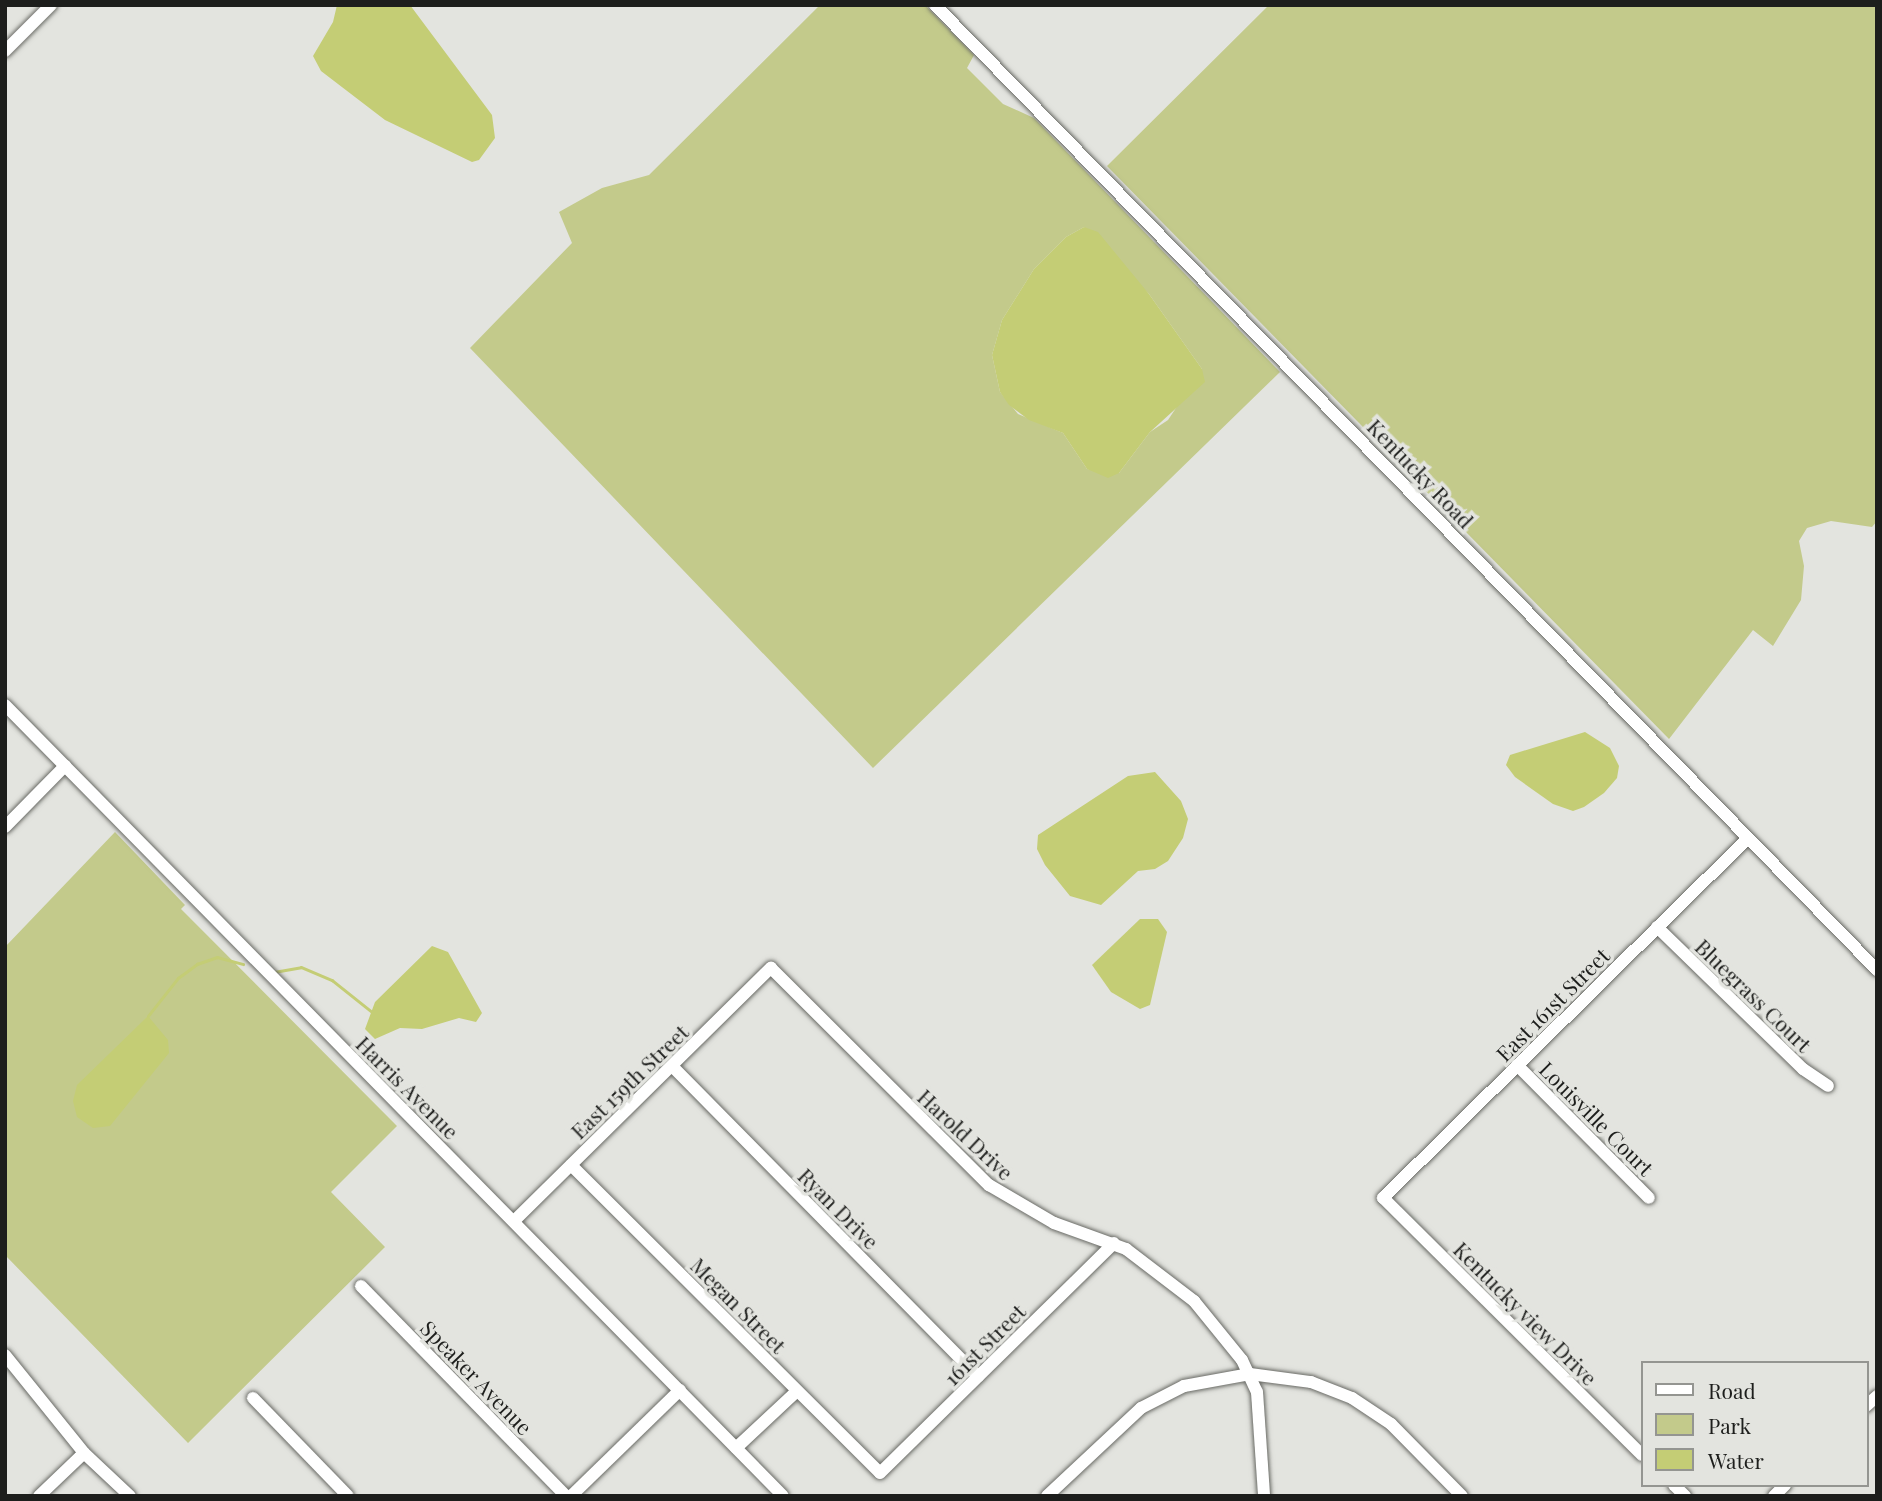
<!DOCTYPE html>
<html>
<head>
<meta charset="utf-8">
<style>
	body { margin:0 }
	#map { position:relative; width:1882px; height:1501px; overflow:hidden; background:#e3e4df; font-family:"Playfair Display",serif }
	div>[style] { position:absolute }
	.green>* { inset:0; background:#c3ca8b }
	.water>* { inset:0; background:#c4cd75 }
	.stream>* { height:2.5px; margin:-1.25px; padding:0 1.25px; transform-origin:1.25px; border-radius:1.25px; background:#c4cd75 }
	.roads { filter:drop-shadow(0 0 2px #696a65) drop-shadow(0 0 2px #696a65) }
	.minor>* { height:12px; margin:-6px; padding:0 6px; transform-origin:6px; border-radius:6px; background:#fff }
	span { translate:-50% -50%; white-space:nowrap; text-align:center; line-height:1.15; -webkit-text-stroke:7px #e3e4df; paint-order:stroke }
	.street-label { font-size:21px; color:#1d1e1c }
	.frame { position:absolute; inset:0; border:7px solid #1d1e1c; pointer-events:none }
	.legend { position:absolute; left:1641px; top:1361px; width:228px; height:126px; box-sizing:border-box; background:#e3e4df; border:2px solid #949591; margin:0; padding:9px 12px; list-style:none; font-size:21px; color:#1d1e1c }
	.legend li { display:flex; align-items:center; gap:14px; height:35px }
	.legend b { width:35px; border:2px solid #949591 }
</style>
</head>
<body>
<div id="map">
	<div class="green">
		<i style="clip-path:polygon(evenodd,820px 5px,925px 5px,974px 55px,967px 68px,1003px 104px,1034px 118px,1280px 372px,873px 768px,470px 348px,572px 243px,559px 212px,602px 188px,649px 175px,820px 5px,1084px 227px,1149px 294px,1202px 369px,1168px 420px,1150px 432px,1119px 473px,1087px 469px,1063px 433px,1018px 414px,1000px 392px,992px 355px,1002px 320px,1034px 269px,1066px 237px,1084px 227px)"></i>
		<i style="clip-path:polygon(1269px 5px,1877px 5px,1877px 521px,1872px 527px,1831px 521px,1807px 528px,1799px 541px,1804px 566px,1801px 600px,1773px 646px,1753px 630px,1669px 739px,1107px 166px)"></i>
		<i style="clip-path:polygon(115px 832px,185px 905px,181px 909px,397px 1126px,331px 1192px,385px 1247px,188px 1443px,5px 1255px,5px 947px)"></i>
	</div>
	<div class="water">
		<i style="clip-path:polygon(337px 5px,410px 5px,492px 115px,495px 138px,479px 160px,472px 162px,385px 120px,321px 71px,313px 56px,333px 22px)"></i>
		<i style="clip-path:polygon(1084px 227px,1098px 232px,1149px 294px,1202px 369px,1205px 382px,1150px 432px,1119px 473px,1108px 478px,1087px 469px,1063px 433px,1029px 420px,1009px 405px,1000px 392px,992px 355px,1002px 320px,1034px 269px,1066px 237px)"></i>
		<i style="clip-path:polygon(1585px 732px,1610px 748px,1619px 766px,1617px 778px,1604px 793px,1584px 807px,1573px 811px,1553px 804px,1515px 777px,1506px 765px,1510px 755px)"></i>
		<i style="clip-path:polygon(1155px 772px,1181px 801px,1188px 819px,1183px 838px,1168px 861px,1155px 869px,1138px 871px,1101px 905px,1070px 896px,1045px 865px,1037px 849px,1038px 835px,1128px 776px)"></i>
		<i style="clip-path:polygon(1140px 919px,1158px 919px,1167px 932px,1150px 1005px,1140px 1009px,1111px 992px,1092px 965px)"></i>
		<i style="clip-path:polygon(432px 946px,448px 952px,482px 1013px,476px 1022px,459px 1018px,422px 1029px,400px 1028px,375px 1039px,365px 1029px,375px 1002px)"></i>
		<i style="clip-path:polygon(148px 1016px,168px 1040px,169px 1053px,110px 1126px,93px 1128px,77px 1117px,73px 1101px,77px 1085px)"></i>
	</div>
	<div class="stream">
		<i style="left:274px;top:972px;width:27px;rotate:-10deg"></i>
		<i style="left:301px;top:967px;width:34px;rotate:23deg"></i>
		<i style="left:332px;top:980px;width:50px;rotate:38.5deg"></i>
		<i style="left:148px;top:1016px;width:48px;rotate:-51.7deg"></i>
		<i style="left:178px;top:978px;width:24px;rotate:-36deg"></i>
		<i style="left:197px;top:964px;width:21px;rotate:-19deg"></i>
		<i style="left:217px;top:957px;width:27px;rotate:15deg"></i>
	</div>
	<div class="roads">
		<div class="minor">
			<i style="left:935px;top:5px;width:1349px;rotate:45.69deg"></i>
			<i style="left:5px;top:51px;width:65px;rotate:-45deg"></i>
			<i style="left:5px;top:705px;width:1109px;rotate:45.47deg"></i>
			<i style="left:5px;top:827px;width:86px;rotate:-45.5deg"></i>
			<i style="left:1657px;top:927px;width:204px;rotate:44.2deg"></i>
			<i style="left:1803px;top:1069px;width:30px;rotate:34deg"></i>
			<i style="left:1517px;top:1065px;width:187px;rotate:45.2deg"></i>
			<i style="left:672px;top:1066px;width:436px;rotate:45.4deg"></i>
			<i style="left:571px;top:1165px;width:436px;rotate:44.9deg"></i>
			<i style="left:880px;top:1473px;width:328px;rotate:-44.5deg"></i>
			<i style="left:514px;top:1221px;width:361px;rotate:-44.6deg"></i>
			<i style="left:771px;top:968px;width:308px;rotate:44.9deg"></i>
			<i style="left:989px;top:1185px;width:75px;rotate:30.3deg"></i>
			<i style="left:1054px;top:1223px;width:77px;rotate:19.9deg"></i>
			<i style="left:1126px;top:1249px;width:86px;rotate:37.4deg"></i>
			<i style="left:1194px;top:1301px;width:76px;rotate:50.9deg"></i>
			<i style="left:1242px;top:1360px;width:35px;rotate:65deg"></i>
			<i style="left:1257px;top:1392px;width:104px;rotate:86.1deg"></i>
			<i style="left:361px;top:1286px;width:293px;rotate:45.7deg"></i>
			<i style="left:5px;top:1355px;width:126px;rotate:51.1deg"></i>
			<i style="left:84px;top:1453px;width:63px;rotate:43.1deg"></i>
			<i style="left:253px;top:1398px;width:136px;rotate:45.9deg"></i>
			<i style="left:1866px;top:1406px;width:15px;rotate:-42deg"></i>
			<i style="left:736px;top:1448px;width:83px;rotate:-43.1deg"></i>
			<i style="left:1642px;top:1455px;width:365px;rotate:-135.2deg"></i>
			<i style="left:1383px;top:1198px;width:513px;rotate:-44.6deg"></i>
			<i style="left:1674px;top:1485px;width:16px;rotate:45deg"></i>
			<i style="left:39px;top:1496px;width:62px;rotate:-43.7deg"></i>
			<i style="left:571px;top:1496px;width:152px;rotate:-44.2deg"></i>
			<i style="left:1047px;top:1496px;width:129px;rotate:-43.1deg"></i>
			<i style="left:1141px;top:1408px;width:48px;rotate:-27.1deg"></i>
			<i style="left:1184px;top:1386px;width:67px;rotate:-10.3deg"></i>
			<i style="left:1250px;top:1374px;width:62px;rotate:7.5deg"></i>
			<i style="left:1311px;top:1382px;width:44px;rotate:21.3deg"></i>
			<i style="left:1352px;top:1398px;width:47px;rotate:33.7deg"></i>
			<i style="left:1391px;top:1424px;width:101px;rotate:45.4deg"></i>
			<i style="left:1774px;top:1496px;width:16px;rotate:-45deg"></i>
		</div>
	</div>
	<div class="street-label">
		<span style="left:1421px;top:473px;rotate:46deg">Kentucky Road</span>
		<span style="left:1754px;top:995px;rotate:44deg">Bluegrass Court</span>
		<span style="left:1552px;top:1004px;rotate:-45deg">East 161st Street</span>
		<span style="left:629px;top:1081px;rotate:-44deg">East 159th Street</span>
		<span style="left:408px;top:1087px;rotate:45deg">Harris Avenue</span>
		<span style="left:1597px;top:1118px;rotate:45deg">Louisville Court</span>
		<span style="left:966px;top:1134px;rotate:43deg">Harold Drive</span>
		<span style="left:839px;top:1208px;rotate:45deg">Ryan Drive</span>
		<span style="left:739px;top:1305px;rotate:45deg">Megan Street</span>
		<span style="left:1526px;top:1313px;rotate:45deg">Kentucky view Drive</span>
		<span style="left:984px;top:1344px;rotate:-45deg">161st Street</span>
		<span style="left:477px;top:1377px;rotate:46deg">Speaker Avenue</span>
	</div>
	<div class="frame"></div>
	<ul class="legend">
	<li><b style="height:9px;background:#fff"></b>Road</li>
	<li><b style="height:19px;background:#c3ca8b"></b>Park</li>
	<li><b style="height:19px;background:#c4cd75"></b>Water</li>
	</ul>
</div>
</body>
</html>
